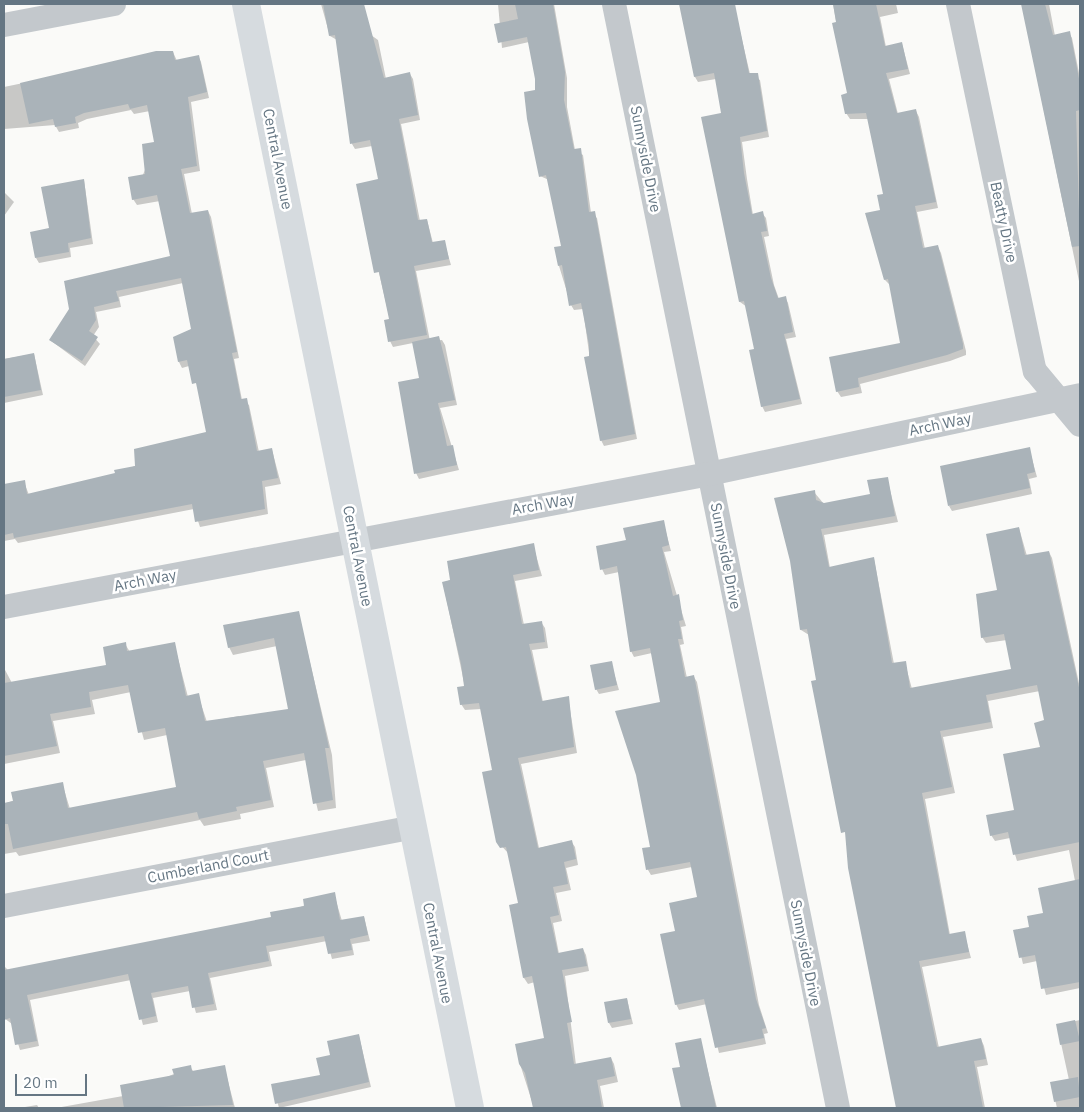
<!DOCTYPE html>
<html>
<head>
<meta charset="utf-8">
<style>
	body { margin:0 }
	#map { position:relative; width:1084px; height:1112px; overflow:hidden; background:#fafaf8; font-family:"IBM Plex Sans",sans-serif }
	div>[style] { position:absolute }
	.shadow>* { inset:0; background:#0003 }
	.building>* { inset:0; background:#aab3b9 }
	.minor>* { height:24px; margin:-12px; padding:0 12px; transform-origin:12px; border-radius:12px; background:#c3c8cc }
	.major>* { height:28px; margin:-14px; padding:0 14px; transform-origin:14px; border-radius:14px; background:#d6dbdf }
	span { translate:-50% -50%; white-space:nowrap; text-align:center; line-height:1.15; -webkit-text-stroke:5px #fff; paint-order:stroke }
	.street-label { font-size:15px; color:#657683 }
	.frame { position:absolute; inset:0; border:5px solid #657683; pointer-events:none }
	.scale { position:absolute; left:15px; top:1074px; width:72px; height:22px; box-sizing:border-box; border:2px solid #657683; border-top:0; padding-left:6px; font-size:15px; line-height:18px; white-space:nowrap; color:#657683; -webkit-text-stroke:4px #fff; paint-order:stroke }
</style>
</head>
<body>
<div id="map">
	<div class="shadow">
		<i style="clip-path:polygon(321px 4px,354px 4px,355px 12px,365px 10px,371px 35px,378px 40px,386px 79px,410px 74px,413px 79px,420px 120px,401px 124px,420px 221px,427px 220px,433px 243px,444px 241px,451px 265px,416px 271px,430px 341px,442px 340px,445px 345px,457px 405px,440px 408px,459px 470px,419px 479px,416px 473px,420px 379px,413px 343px,393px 347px,390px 341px,390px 320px,358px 184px,379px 180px,372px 146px,355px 149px,352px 144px,337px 40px,330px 36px)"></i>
		<i style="clip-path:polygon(498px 4px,554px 4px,567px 78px,567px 107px,575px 150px,583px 155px,591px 213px,597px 218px,637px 439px,604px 446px,601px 440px,583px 309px,574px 310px,571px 305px,559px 266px,562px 247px,549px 180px,540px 176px,536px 79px,529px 42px,502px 48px)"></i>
		<i style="clip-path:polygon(683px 4px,712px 4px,714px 14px,735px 10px,750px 74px,760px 80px,769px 137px,742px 142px,747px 179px,753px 215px,762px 213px,766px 218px,769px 236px,764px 237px,774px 285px,779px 299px,785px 297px,788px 303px,796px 337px,786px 339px,802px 404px,765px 412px,762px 406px,756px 350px,747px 307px,740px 302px,702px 118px,723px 114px,716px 79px,698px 82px,695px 77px)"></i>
		<i style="clip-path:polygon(833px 4px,896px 4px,898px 13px,880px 17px,886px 47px,902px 44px,910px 74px,889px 79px,898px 114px,916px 111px,919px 117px,938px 208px,917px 212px,925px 249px,938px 247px,941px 253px,966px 351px,966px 355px,950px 361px,860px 384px,862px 393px,841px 397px,837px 391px,901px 344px,890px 285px,885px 280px,884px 195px,868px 119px,850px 119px,846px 113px,849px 94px)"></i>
		<i style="clip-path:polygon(1022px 4px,1049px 4px,1055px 36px,1069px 33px,1072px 38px,1080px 78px,1080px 286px)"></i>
		<i style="clip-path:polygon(173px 52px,177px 61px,198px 56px,201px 62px,209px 98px,191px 102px,200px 171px,184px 174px,192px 214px,208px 211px,211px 217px,239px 358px,234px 359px,242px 400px,249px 405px,259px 452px,272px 450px,281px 484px,265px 487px,268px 514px,200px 527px,194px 509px,18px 543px,15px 539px,4px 541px,4px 486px,24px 482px,29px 495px,117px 474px,207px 433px,199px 389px,189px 366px,182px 368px,179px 362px,174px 338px,192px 329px,183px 283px,119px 297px,121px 307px,96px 312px,99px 327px,93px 336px,100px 344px,85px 366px,50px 340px,71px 309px,171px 257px,160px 201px,137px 205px,133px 199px,156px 143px,150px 111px,134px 114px,131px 110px,87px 119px,78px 123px,79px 128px,59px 132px,55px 125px,4px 129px,4px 87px)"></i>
		<i style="clip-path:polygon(84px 180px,93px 244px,70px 248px,71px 257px,39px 263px,36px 258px,50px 229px)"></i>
		<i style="clip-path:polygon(4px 192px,14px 202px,4px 216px)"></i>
		<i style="clip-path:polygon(34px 354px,43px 395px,4px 403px,4px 359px)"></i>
		<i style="clip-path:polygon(1029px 448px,1037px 477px,1029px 479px,1032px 494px,952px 511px,949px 506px)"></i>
		<i style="clip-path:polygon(887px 478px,898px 522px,824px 535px,830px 568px,874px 559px,894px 664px,905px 663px,912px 689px,1013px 670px,1007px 640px,986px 643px,982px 637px,1019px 528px,1027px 556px,1049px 552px,1052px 558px,1080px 688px,1080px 988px,1046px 995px,1037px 961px,1023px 964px,1015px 931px,1030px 928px,1075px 881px,1069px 850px,1017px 861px,1010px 838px,995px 841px,991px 835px,1015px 811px,1042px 748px,1045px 721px,1040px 691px,988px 701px,993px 728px,943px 737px,955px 793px,925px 799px,950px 935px,964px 932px,971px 958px,922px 967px,939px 1048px,981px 1039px,984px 1046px,988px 1065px,977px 1067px,985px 1108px,897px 1108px,809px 635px,801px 630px,791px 561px,814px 492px,824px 504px,871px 495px)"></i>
		<i style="clip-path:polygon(663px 521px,671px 551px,664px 552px,686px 626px,681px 627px,684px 644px,680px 645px,687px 678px,694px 677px,697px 682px,759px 1005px,768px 1033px,764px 1034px,766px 1044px,719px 1053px,707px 1004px,679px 1010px,676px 1004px,677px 932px,698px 898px,692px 867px,651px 875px,648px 870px,643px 849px,651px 848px,662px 703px,652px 653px,634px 657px,631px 651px,619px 572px,605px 575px,602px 569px,627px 541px)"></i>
		<i style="clip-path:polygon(533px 545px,542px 576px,515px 581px,524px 625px,541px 622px,545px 628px,548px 648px,532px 650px,543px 702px,568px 697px,577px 753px,521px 764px,539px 848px,571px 841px,575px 847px,578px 865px,566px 868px,571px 890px,556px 893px,562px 921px,553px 923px,559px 954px,583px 949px,586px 955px,589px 971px,565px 976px,576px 1065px,611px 1058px,614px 1064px,618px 1082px,600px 1086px,604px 1108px,534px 1108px,520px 1064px,546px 1039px,535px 982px,528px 984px,524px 978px,511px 906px,520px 904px,508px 853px,497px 841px,493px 771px,481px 709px,465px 710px,461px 704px,465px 687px,443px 583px)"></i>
		<i style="clip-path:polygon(298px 612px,332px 755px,336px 808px,318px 811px,306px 760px,266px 768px,274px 807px,240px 814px,241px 819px,204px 826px,200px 820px,19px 856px,16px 852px,4px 854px,4px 804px,62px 783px,70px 809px,178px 788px,167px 735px,144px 740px,131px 692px,92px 700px,95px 714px,53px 721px,60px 753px,4px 764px,4px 668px,12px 683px,108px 666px,125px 644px,130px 652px,174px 643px,188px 697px,198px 695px,207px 722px,239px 716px,241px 719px,289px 710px,277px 646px,233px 655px,229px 647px)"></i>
		<i style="clip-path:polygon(611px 663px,619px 690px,599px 694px,596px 689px)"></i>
		<i style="clip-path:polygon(334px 894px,342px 921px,364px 917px,370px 941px,352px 944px,354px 955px,332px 959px,327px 941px,269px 952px,272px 966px,210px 978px,217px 1010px,196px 1013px,190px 991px,153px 998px,158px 1022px,143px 1025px,131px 980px,30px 1000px,39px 1046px,20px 1050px,12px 1024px,4px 1018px,4px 966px,8px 970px,272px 918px)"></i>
		<i style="clip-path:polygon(627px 999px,633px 1024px,612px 1028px,609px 1023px)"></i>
		<i style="clip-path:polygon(1080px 1020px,1080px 1108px,1057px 1108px,1051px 1083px,1069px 1080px,1057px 1025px)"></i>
		<i style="clip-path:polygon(359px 1036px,371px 1087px,279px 1108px,273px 1085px,321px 1076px,332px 1056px)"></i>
		<i style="clip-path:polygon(700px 1039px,717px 1108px,682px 1108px,673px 1069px,681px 1068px)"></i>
		<i style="clip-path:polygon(224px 1066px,235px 1108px,56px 1108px,123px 1096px,190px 1067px,194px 1072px)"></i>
		<i style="clip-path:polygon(37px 1105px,39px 1108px,19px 1108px)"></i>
	</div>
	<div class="building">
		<i style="clip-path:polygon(323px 4px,364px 4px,384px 78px,410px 72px,418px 115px,399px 119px,418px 220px,427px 219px,432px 242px,445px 240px,449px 259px,414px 266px,427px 335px,388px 342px,384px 320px,389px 319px,379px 272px,374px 273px,356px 184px,378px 179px,370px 140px,350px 144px,335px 35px,329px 36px)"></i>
		<i style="clip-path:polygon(515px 4px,553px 4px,565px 72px,564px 100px,574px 149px,581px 148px,589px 212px,595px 211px,635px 434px,600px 441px,584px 357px,589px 356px,589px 345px,581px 303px,569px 306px,562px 265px,558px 266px,554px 247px,561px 246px,546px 175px,539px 177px,527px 119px,524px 92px,535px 90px,535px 79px,527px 37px,498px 43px,494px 24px,518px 19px)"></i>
		<i style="clip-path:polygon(679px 4px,735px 4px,749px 73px,758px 73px,767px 131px,740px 137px,744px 173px,752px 214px,763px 211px,767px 231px,761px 232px,771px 278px,778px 298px,786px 296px,793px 332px,784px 334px,800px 399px,761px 407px,749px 350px,754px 349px,744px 301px,739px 302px,701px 117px,721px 113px,714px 73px,694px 77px)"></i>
		<i style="clip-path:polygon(833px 4px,876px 4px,885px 46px,902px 42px,908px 69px,886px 73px,897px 113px,916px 109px,936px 202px,915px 206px,923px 248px,938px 245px,963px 344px,963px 349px,947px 355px,858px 378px,859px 387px,836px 392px,829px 357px,900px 343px,888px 279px,884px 280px,865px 213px,880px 210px,877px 195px,883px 194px,866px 113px,845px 114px,841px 95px,847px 93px,832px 23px,836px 22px)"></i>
		<i style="clip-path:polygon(1021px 4px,1045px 4px,1053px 35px,1070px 31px,1080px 84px,1080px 110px,1076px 111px,1080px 246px,1072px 247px)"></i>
		<i style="clip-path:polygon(156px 51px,173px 51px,175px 60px,199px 55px,207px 92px,188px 97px,197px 166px,181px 169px,190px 213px,208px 210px,237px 352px,232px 353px,241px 399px,247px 398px,257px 451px,272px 448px,278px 478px,262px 481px,265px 509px,195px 522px,192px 504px,14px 538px,13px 533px,4px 535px,4px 484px,25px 480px,27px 494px,115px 473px,114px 470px,135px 466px,134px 449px,206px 432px,196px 383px,192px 384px,187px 360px,178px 362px,173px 337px,191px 329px,181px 278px,116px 291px,119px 301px,94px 307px,96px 320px,89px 331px,98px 337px,82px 361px,49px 340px,69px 309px,64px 281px,170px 256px,157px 195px,132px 200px,128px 177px,145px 174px,142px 144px,154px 142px,147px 105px,130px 109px,128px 104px,84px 113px,75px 117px,76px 123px,55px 127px,53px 119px,29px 124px,20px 83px)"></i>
		<i style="clip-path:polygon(84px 179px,91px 238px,68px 243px,69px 252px,35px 258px,30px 232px,49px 228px,41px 187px)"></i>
		<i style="clip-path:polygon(439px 336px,455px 400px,438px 403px,447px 446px,453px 445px,457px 465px,414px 474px,398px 382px,419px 378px,412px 342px)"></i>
		<i style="clip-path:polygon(34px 353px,41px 390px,4px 397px,4px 359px)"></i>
		<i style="clip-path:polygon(1030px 447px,1035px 472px,1027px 474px,1030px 488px,948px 506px,940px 466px)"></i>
		<i style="clip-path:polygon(888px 477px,895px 516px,821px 529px,829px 567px,874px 557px,892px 663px,906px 661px,910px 688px,1011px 669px,1004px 634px,981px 638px,976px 594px,997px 590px,986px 534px,1019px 527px,1025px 555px,1049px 551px,1080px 692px,1080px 842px,1013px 855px,1008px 832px,990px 836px,986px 815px,1014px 810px,1003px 754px,1040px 747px,1034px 723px,1044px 720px,1037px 685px,986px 695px,991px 722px,940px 731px,952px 787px,922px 793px,949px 934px,965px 931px,969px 952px,919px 961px,937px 1047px,981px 1038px,986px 1059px,974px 1061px,983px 1108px,896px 1108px,848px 868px,845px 832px,841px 833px,811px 681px,816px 680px,807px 629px,800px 630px,790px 561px,774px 498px,815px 490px,816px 500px,824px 503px,870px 494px,867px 480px)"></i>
		<i style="clip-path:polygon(664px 520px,669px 545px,662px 547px,673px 596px,679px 594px,683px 620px,679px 621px,682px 639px,678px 639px,685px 677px,694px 675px,756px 999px,766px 1028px,762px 1029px,764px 1038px,715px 1048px,704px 999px,675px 1005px,660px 934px,675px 931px,669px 903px,697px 897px,690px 862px,646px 870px,642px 848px,650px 847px,636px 775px,615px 711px,660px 702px,650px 648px,630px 652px,617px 566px,600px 570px,596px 546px,626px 540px,623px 528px)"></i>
		<i style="clip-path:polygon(534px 543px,539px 570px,513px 575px,522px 624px,542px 621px,545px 642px,529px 644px,542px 701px,569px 696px,574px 747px,518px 758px,538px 848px,572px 840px,576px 859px,564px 862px,568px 884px,553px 887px,559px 915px,550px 917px,558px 953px,583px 948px,587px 966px,562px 970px,572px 1022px,567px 1023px,574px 1064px,611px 1057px,615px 1076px,597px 1080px,602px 1108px,533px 1108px,525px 1073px,519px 1064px,515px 1044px,544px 1038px,532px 976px,523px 978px,509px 905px,518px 903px,506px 847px,500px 848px,496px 842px,482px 772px,492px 770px,479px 703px,460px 705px,457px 687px,464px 686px,461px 664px,442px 582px,450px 580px,447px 561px)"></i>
		<i style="clip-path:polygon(299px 611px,329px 748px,325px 748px,333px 800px,313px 804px,304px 753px,263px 761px,271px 800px,236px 807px,237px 811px,199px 819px,197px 812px,13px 849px,8px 824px,4px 824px,4px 803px,13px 801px,11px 792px,63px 782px,68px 808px,176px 787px,165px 728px,138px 733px,128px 685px,89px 692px,91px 707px,50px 714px,57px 746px,4px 756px,4px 683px,106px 665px,103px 647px,126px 642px,127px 651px,175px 642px,186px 696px,199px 693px,205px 721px,288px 709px,274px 638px,228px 648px,223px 625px)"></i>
		<i style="clip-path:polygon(612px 661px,617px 685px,595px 690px,590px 665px)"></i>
		<i style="clip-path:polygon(1080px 879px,1080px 982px,1041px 989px,1035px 955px,1019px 958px,1013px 930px,1029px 927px,1027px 916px,1043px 913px,1038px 888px)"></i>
		<i style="clip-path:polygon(335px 892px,340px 920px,364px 916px,368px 935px,350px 939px,352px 950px,328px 954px,324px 936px,266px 946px,269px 961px,208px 973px,214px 1004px,192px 1008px,188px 986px,151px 993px,156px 1016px,139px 1020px,128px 974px,27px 995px,37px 1041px,15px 1045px,10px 1018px,4px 1020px,4px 970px,271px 917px,270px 912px,304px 906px,303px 899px)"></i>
		<i style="clip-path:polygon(627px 998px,631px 1019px,608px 1023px,604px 1002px)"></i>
		<i style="clip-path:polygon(1075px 1020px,1080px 1041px,1060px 1045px,1056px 1024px)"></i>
		<i style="clip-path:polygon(359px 1034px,369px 1082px,275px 1104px,271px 1084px,320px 1075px,316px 1058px,330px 1055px,327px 1041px)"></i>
		<i style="clip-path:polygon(701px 1038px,716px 1108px,681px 1108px,672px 1068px,680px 1067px,675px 1043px)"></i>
		<i style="clip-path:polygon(191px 1065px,192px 1071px,225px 1065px,233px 1105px,124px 1108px,120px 1085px,174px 1075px,172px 1069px)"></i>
		<i style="clip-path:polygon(1078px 1077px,1080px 1097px,1054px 1102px,1050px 1082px)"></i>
	</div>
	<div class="minor">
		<i style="left:614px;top:4px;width:1126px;rotate:78.53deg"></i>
		<i style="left:958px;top:4px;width:375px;rotate:78.2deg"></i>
		<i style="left:1035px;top:371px;width:70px;rotate:50.2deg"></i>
		<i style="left:4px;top:25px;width:112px;rotate:-10.8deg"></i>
		<i style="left:4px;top:607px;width:717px;rotate:-10.68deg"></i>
		<i style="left:709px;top:474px;width:379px;rotate:-12deg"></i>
		<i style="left:4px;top:906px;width:417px;rotate:-10.9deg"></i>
	</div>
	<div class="major">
		<i style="left:246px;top:4px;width:1126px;rotate:78.53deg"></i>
	</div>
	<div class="street-label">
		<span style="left:278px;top:159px;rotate:79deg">Central Avenue</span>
		<span style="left:646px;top:159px;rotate:79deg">Sunnyside Drive</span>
		<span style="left:1004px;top:222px;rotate:78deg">Beatty Drive</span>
		<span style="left:940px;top:424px;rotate:-12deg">Arch Way</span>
		<span style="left:543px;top:504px;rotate:-10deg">Arch Way</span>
		<span style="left:358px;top:556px;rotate:79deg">Central Avenue</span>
		<span style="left:726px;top:556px;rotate:79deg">Sunnyside Drive</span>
		<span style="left:145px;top:580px;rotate:-11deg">Arch Way</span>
		<span style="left:208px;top:866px;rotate:-11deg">Cumberland Court</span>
		<span style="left:438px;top:953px;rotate:79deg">Central Avenue</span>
		<span style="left:806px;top:953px;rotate:79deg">Sunnyside Drive</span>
	</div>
	<div class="frame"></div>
	<div class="scale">20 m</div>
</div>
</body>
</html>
